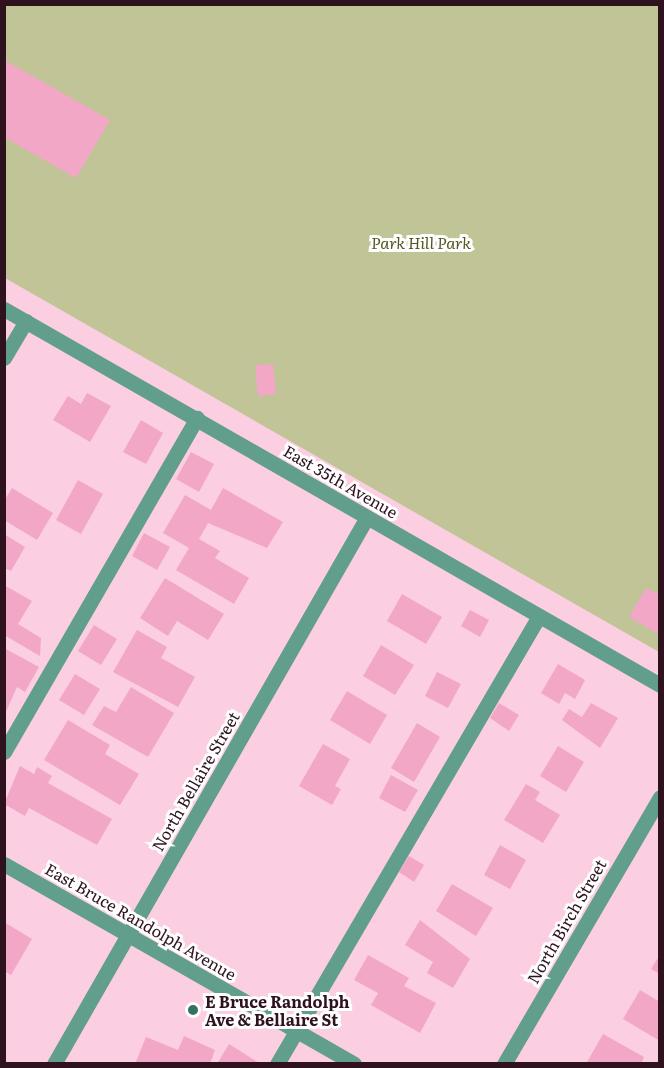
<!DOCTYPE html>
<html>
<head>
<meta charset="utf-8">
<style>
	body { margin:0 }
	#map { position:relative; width:664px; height:1068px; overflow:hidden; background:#fccee1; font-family:Literata,serif }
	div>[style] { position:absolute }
	.green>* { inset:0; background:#c0c496 }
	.building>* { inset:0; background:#f2a7c7 }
	.minor>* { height:15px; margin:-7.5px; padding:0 7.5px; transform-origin:7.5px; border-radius:7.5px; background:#619e8b }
	.dots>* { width:16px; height:16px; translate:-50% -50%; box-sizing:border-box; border:3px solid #fefefe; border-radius:50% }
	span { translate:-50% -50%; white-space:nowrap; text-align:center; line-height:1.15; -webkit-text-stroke:6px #fefefe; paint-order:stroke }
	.park-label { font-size:16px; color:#545721; font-style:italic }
	.street-label { font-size:16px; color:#2e131f }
	.poi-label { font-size:16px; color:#2e131f; font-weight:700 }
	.left { translate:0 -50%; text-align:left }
	.frame { position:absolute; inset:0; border:6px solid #2e131f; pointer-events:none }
</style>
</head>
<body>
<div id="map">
	<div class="green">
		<i style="clip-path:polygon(5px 5px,659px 5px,659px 652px,5px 278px)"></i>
	</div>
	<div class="building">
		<i style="clip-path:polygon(4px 60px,110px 120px,76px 178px,4px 137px)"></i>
		<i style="clip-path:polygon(273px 364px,276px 394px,258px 396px,255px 365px)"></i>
		<i style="clip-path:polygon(87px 393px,111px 406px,90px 442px,53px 420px,68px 396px,81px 404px)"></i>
		<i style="clip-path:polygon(141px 420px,163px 433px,146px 464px,123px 452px)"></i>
		<i style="clip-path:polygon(191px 452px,214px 464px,199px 492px,176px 479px)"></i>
		<i style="clip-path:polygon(78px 480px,103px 494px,81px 534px,56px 520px)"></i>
		<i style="clip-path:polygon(12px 488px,53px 513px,37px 540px,4px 520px,4px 501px)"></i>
		<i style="clip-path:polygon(223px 488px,283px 522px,267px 548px,208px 523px,199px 539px,220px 551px,215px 558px,249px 578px,234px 604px,176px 570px,189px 548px,163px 533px,185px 495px,211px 510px)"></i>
		<i style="clip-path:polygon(144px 533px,170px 547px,157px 570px,132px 556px)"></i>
		<i style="clip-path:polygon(4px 534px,25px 547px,11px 571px,4px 568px)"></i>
		<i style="clip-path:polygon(165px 578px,224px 614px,208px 640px,177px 621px,168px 636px,140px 618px)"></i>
		<i style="clip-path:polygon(4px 585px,32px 601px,18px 624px,41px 638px,40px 656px,4px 635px)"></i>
		<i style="clip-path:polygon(646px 588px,660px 595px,660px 635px,629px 617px)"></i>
		<i style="clip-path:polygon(402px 594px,442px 617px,426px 644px,387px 621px)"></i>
		<i style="clip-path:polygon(470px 610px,489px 620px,480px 637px,461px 626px)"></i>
		<i style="clip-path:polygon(94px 625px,117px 639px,101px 665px,78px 651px)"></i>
		<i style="clip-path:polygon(137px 630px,167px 647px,161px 658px,195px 677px,178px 707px,113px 672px)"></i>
		<i style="clip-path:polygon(381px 645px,414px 665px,395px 695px,363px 676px)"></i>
		<i style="clip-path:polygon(4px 648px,39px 667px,25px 692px,17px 687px,4px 716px)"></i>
		<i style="clip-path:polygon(558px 664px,585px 680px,575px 699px,565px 693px,559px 704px,541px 693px)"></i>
		<i style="clip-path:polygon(437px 672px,461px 684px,448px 708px,425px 696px)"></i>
		<i style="clip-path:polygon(75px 674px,100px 689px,84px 715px,59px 700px)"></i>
		<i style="clip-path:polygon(131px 687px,174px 713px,148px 757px,92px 725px,104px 706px,116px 712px)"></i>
		<i style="clip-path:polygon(347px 691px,387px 715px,370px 744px,330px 720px)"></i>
		<i style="clip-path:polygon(499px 703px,519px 715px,509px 731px,490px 718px)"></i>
		<i style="clip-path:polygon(591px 703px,618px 718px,600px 748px,562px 720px,569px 709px,582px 717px)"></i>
		<i style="clip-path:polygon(68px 720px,110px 745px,105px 754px,139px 774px,120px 805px,44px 760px)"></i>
		<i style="clip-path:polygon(417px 723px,440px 737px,414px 782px,391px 768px)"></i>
		<i style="clip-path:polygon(323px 744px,350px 759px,335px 786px,341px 789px,332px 805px,299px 786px)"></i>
		<i style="clip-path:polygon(558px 746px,584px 762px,566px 792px,540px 776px)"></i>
		<i style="clip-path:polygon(20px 766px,34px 774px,37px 767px,52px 776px,48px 783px,112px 819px,97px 845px,29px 808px,25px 816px,4px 804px)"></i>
		<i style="clip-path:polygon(391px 775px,418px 790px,405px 812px,379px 798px)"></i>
		<i style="clip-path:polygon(526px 784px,540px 792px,535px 800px,560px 815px,543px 843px,504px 820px)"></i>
		<i style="clip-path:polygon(500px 845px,526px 860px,510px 889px,484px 875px)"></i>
		<i style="clip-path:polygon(409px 856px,424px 865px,414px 882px,399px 872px)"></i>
		<i style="clip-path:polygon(452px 884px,493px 908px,476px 936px,436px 911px)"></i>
		<i style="clip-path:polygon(420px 920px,470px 959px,453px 988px,427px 973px,433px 962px,405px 945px)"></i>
		<i style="clip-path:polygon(4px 922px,32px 939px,11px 975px,4px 971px)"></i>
		<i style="clip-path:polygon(368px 955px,409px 978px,404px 986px,436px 1003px,420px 1033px,371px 1005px,378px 993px,354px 980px)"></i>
		<i style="clip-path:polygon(660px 955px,660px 974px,651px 969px)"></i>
		<i style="clip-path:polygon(640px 990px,660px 1002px,660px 1041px,623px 1019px)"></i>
		<i style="clip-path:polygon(603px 1034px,644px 1057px,641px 1064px,586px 1064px)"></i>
		<i style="clip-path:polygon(184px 1036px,215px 1050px,210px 1064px,135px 1064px,146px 1037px,178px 1050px)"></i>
		<i style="clip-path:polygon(229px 1044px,261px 1064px,217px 1064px)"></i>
	</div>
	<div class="minor">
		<i style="left:4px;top:309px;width:756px;rotate:29.82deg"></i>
		<i style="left:4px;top:358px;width:43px;rotate:-59.3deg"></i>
		<i style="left:4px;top:752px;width:386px;rotate:-60deg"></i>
		<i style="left:4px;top:864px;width:403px;rotate:29.7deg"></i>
		<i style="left:54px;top:1064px;width:630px;rotate:-60.22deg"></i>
		<i style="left:277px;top:1064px;width:519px;rotate:-59.68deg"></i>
		<i style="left:504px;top:1064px;width:309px;rotate:-59.7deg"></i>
	</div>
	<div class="dots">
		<i style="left:193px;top:1010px;background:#337260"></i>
	</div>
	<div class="park-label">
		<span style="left:421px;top:242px">Park Hill Park</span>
	</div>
	<div class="street-label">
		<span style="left:341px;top:481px;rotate:30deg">East 35th Avenue</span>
		<span style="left:195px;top:781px;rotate:-60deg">North Bellaire Street</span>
		<span style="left:141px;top:921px;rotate:30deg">East Bruce Randolph Avenue</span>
		<span style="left:566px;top:921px;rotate:-60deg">North Birch Street</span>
	</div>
	<div class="poi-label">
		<span class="left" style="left:205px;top:1010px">E Bruce Randolph<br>Ave &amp; Bellaire St</span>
	</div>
	<div class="frame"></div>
</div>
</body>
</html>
